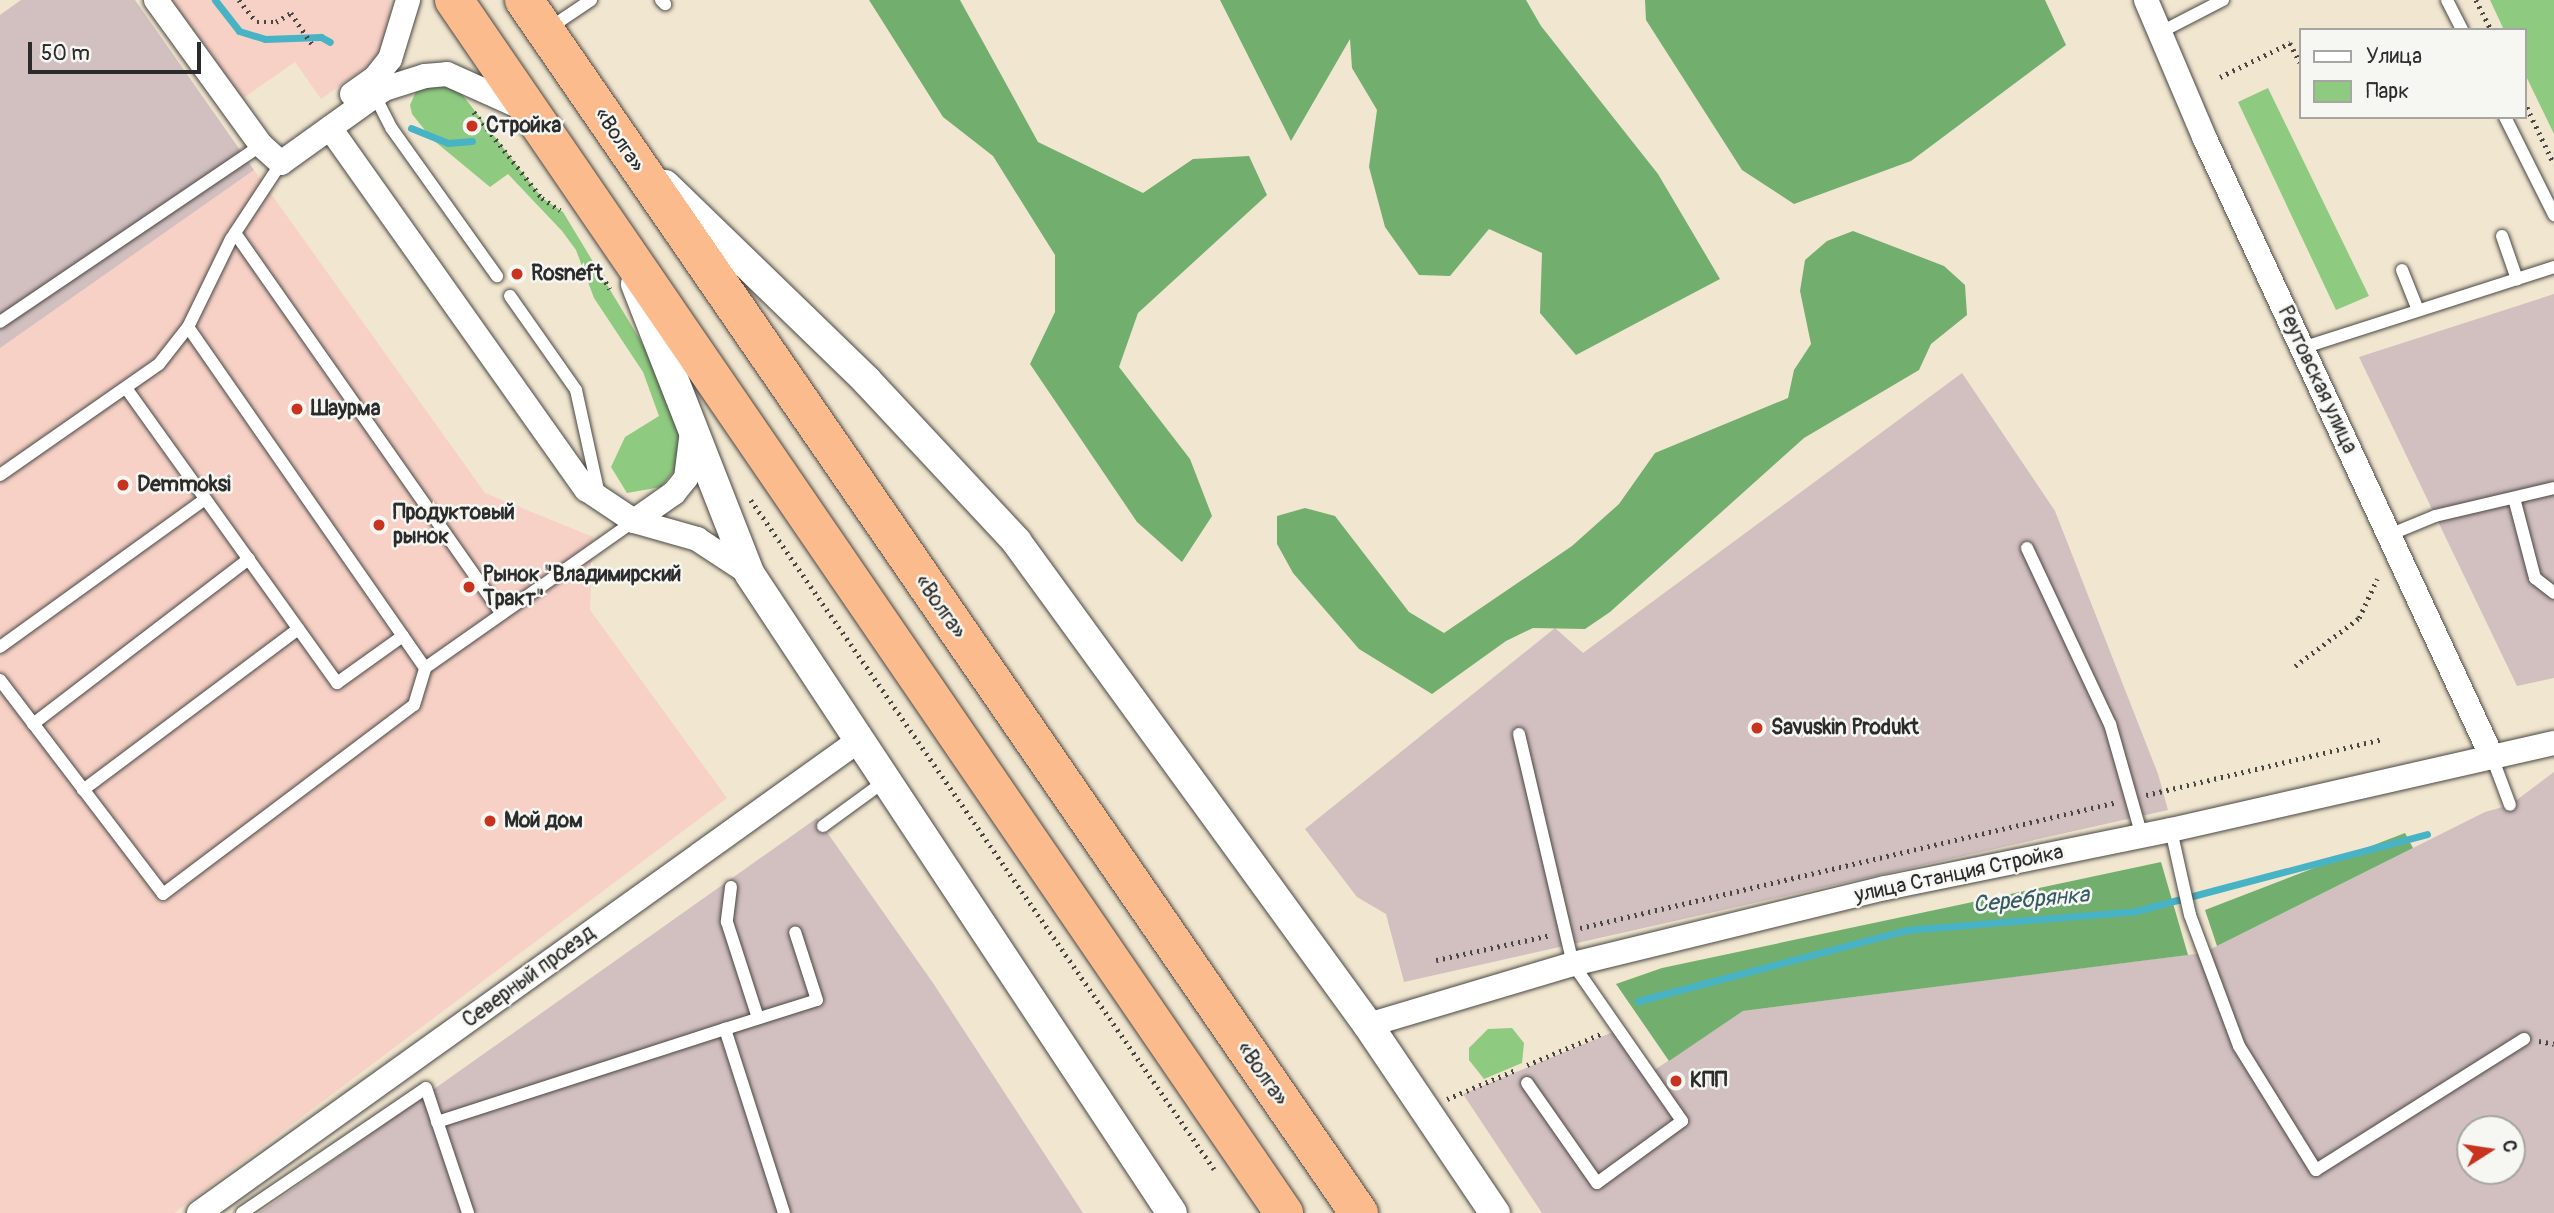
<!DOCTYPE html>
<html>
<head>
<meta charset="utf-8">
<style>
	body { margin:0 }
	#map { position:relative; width:2554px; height:1213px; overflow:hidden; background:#f1e6cf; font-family:Pangolin,sans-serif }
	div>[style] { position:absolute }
	.built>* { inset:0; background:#f7d1c6 }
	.industrial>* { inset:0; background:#d2bfbf }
	.green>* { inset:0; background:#8ecb80 }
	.forest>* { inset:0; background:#72af6e }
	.stream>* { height:7px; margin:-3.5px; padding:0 3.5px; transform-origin:3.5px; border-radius:3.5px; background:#48b3c5 }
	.path>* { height:4.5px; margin-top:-2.25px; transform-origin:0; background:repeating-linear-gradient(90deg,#494744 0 2px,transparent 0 7px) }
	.roads { filter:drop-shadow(0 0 2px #494744) drop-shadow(0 0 2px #494744) }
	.service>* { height:12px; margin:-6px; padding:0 6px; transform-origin:6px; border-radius:6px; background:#fff }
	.minor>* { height:24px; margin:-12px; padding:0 12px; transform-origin:12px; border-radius:12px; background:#fff }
	.tertiary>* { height:30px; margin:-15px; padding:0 15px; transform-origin:15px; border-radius:15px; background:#fff }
	.trunk>* { height:38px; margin:-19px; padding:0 19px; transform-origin:19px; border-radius:19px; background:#fbbb8d }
	.dots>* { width:19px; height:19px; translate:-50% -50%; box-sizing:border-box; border:4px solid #f6f6f2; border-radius:50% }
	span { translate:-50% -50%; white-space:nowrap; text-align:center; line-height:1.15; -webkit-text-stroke:5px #f6f6f2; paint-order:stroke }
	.poi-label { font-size:21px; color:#2b2b2b; font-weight:700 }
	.left { translate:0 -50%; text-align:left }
	.street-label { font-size:21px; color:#2b2b2b }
	.water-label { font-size:23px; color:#355b61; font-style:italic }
	.legend { position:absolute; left:2299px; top:28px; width:228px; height:91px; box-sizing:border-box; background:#f6f6f2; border:2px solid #a5a5a2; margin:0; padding:9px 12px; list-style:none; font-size:21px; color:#2b2b2b }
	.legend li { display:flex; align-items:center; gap:14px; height:35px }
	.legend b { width:35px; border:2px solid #a5a5a2 }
	.north { position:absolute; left:2456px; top:1115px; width:70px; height:70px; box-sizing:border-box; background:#f6f6f2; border:2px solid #a5a5a2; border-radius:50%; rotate:78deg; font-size:19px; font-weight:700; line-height:28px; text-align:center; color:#2b2b2b }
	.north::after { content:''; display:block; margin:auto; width:24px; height:32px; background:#c8321e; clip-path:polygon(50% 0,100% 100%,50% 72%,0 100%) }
	.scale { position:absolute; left:28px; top:42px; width:173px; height:32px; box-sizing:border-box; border:4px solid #2b2b2b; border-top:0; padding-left:9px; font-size:21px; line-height:24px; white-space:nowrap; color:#2b2b2b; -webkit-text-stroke:5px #f6f6f2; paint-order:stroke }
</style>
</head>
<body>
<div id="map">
	<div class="built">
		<i style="clip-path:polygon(166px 0,390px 0,389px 32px,378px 58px,321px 99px,295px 62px,239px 101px)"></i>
		<i style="clip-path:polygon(254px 170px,485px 493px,593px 537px,590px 610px,727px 798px,174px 1213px,0 1213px,0 346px)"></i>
	</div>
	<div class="industrial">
		<i style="clip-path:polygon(21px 0,135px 0,254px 170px,0 348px,0 15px)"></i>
		<i style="clip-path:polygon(2554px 294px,2554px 678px,2517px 686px,2359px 357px)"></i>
		<i style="clip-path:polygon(1962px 373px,2055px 511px,2158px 774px,2168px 810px,1404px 982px,1386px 914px,1357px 897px,1305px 829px,1555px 628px,1583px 653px)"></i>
		<i style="clip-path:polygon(evenodd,2554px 772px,2554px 1213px,1542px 1213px,1463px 1094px,1613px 1032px,1644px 1077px,1743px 1011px,2203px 953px,2485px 812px,2510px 805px,2554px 772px,2470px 1129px,2512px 1129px,2512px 1171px,2470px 1171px,2470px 1129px)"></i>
		<i style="clip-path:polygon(817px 818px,933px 983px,1083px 1213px,259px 1213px)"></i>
	</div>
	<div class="green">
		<i style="clip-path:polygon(2490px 0,2554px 0,2554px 134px,2524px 72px,2524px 30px,2504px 30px)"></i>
		<i style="clip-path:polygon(437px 83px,461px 93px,542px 198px,563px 212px,659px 371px,679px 427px,678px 466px,661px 487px,627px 493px,611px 467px,625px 437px,659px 416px,643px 372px,594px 298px,576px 250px,562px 231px,508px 174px,490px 187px,432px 139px,412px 114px,410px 105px,418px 87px)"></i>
		<i style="clip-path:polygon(2268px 88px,2369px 296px,2336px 310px,2238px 102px)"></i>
		<i style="clip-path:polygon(1512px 1028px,1524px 1043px,1522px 1063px,1484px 1079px,1469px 1060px,1469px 1048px,1488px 1029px)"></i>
	</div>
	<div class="forest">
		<i style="clip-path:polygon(869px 0,960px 0,1038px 142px,1143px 193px,1193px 159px,1249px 156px,1267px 195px,1138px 313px,1119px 367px,1190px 459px,1212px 516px,1182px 562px,1137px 522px,1030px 364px,1055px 312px,1055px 255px,993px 156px,943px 117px)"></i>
		<i style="clip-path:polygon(1220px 0,1526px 0,1541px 26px,1658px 174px,1720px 279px,1576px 355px,1540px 313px,1542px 253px,1489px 229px,1450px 276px,1419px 275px,1385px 227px,1369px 167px,1377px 110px,1352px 68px,1350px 39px,1291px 141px)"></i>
		<i style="clip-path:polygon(1645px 0,2045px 0,2066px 45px,1911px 161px,1794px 204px,1742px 170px,1646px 20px)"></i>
		<i style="clip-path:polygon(1853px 231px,1944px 266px,1965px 285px,1967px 315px,1931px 344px,1919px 370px,1804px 438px,1610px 612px,1585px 629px,1533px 628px,1506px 641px,1432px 694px,1359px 649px,1293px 573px,1277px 544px,1277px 516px,1305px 508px,1335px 516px,1409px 612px,1444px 633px,1572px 546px,1619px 504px,1655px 453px,1788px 398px,1794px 370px,1811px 344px,1800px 291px,1805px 260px,1827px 241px)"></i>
		<i style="clip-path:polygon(2405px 833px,2413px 848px,2217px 946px,2205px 910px)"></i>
		<i style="clip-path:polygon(2161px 862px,2188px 955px,1743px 1011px,1669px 1061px,1616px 984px,1662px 968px)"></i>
	</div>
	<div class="stream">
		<i style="left:215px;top:0;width:39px;rotate:52deg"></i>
		<i style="left:239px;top:31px;width:27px;rotate:17deg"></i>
		<i style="left:265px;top:39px;width:56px;rotate:-2deg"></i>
		<i style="left:321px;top:37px;width:10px;rotate:29deg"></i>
		<i style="left:411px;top:128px;width:40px;rotate:22deg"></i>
		<i style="left:448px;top:143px;width:24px;rotate:-5deg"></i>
		<i style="left:1638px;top:1001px;width:278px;rotate:-14.8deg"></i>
		<i style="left:1907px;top:930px;width:230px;rotate:-4.7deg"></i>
		<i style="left:2136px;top:911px;width:301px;rotate:-14.8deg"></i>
	</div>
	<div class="path">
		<i style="left:239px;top:0;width:28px;rotate:51deg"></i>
		<i style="left:257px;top:22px;width:19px"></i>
		<i style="left:276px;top:22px;width:17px;rotate:-31deg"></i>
		<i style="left:291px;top:13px;width:37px;rotate:56deg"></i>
		<i style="left:2476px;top:0;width:34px;rotate:63deg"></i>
		<i style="left:2220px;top:77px;width:78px;rotate:-25.9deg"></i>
		<i style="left:2290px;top:43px;width:22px;rotate:63deg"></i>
		<i style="left:2524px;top:101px;width:70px;rotate:64.5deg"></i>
		<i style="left:474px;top:112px;width:110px;rotate:51.7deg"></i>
		<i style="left:542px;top:198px;width:22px;rotate:34deg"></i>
		<i style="left:595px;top:264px;width:29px;rotate:59deg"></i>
		<i style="left:751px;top:500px;width:814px;rotate:55.31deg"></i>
		<i style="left:2295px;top:666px;width:80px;rotate:-36.9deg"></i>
		<i style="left:2359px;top:618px;width:43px;rotate:-65.2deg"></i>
		<i style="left:2146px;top:795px;width:243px;rotate:-13.3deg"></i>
		<i style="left:1580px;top:928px;width:552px;rotate:-13.2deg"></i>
		<i style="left:1436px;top:960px;width:118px;rotate:-12.3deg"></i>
		<i style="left:2539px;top:1041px;width:15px;rotate:11deg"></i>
		<i style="left:1527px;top:1065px;width:82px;rotate:-22.8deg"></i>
		<i style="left:1447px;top:1099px;width:75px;rotate:-22.8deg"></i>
	</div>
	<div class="roads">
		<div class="service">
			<i style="left:661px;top:0;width:6px;rotate:45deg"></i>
			<i style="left:2447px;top:0;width:34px;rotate:63deg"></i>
			<i style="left:548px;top:29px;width:52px;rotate:-34deg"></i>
			<i style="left:2159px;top:33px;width:72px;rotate:-27.3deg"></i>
			<i style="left:375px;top:96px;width:37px;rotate:63deg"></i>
			<i style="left:392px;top:129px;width:181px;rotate:54.5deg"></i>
			<i style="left:2505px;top:117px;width:110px;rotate:63.4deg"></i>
			<i style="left:281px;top:163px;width:91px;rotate:123.3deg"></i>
			<i style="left:231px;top:239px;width:98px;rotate:116deg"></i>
			<i style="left:188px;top:327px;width:415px;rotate:55.2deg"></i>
			<i style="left:235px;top:233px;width:465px;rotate:55deg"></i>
			<i style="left:2502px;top:236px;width:46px;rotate:70.8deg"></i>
			<i style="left:2402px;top:270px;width:43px;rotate:68.2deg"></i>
			<i style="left:510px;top:296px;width:115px;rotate:54.9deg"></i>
			<i style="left:576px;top:390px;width:107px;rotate:77.6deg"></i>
			<i style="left:0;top:322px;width:315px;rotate:-34.1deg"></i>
			<i style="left:2302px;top:348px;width:265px;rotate:-17.8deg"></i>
			<i style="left:126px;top:388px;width:363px;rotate:54.4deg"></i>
			<i style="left:337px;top:683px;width:81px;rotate:-35.5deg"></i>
			<i style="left:0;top:475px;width:194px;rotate:-34.9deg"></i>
			<i style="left:159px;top:364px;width:47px;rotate:-51.9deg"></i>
			<i style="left:2514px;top:498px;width:83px;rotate:75.3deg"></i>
			<i style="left:2535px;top:578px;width:24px;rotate:38deg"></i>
			<i style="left:2389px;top:535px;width:50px;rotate:-22.4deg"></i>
			<i style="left:2435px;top:516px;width:122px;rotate:-13.2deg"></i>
			<i style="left:2027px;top:548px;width:195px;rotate:64.8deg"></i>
			<i style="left:2110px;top:724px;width:116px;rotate:74.1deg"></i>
			<i style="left:0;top:647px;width:253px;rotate:-35.8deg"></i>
			<i style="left:0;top:680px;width:269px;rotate:52.7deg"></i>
			<i style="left:163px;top:894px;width:314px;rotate:-37deg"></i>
			<i style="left:414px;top:705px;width:39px;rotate:-73deg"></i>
			<i style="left:425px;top:668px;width:256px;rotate:-35.1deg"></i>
			<i style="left:33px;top:724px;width:272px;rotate:-37.4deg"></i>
			<i style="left:1519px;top:734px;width:236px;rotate:76.8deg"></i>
			<i style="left:1573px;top:964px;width:191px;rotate:55.2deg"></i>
			<i style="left:1682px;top:1121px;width:105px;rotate:143.9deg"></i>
			<i style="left:1597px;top:1183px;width:122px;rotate:-125deg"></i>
			<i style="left:2492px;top:757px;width:51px;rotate:69.4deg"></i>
			<i style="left:83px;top:790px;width:269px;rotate:-36.8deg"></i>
			<i style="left:823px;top:826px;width:77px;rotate:-36deg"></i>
			<i style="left:2171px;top:830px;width:87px;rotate:77.4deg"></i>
			<i style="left:2190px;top:915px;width:140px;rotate:69.5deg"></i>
			<i style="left:2239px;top:1046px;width:146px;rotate:58.2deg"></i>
			<i style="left:2316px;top:1170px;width:246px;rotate:-32.2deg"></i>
			<i style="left:731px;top:887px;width:35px;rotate:97deg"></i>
			<i style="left:727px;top:922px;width:101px;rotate:72.1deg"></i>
			<i style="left:725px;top:1029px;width:96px;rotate:-17.5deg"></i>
			<i style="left:817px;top:1000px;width:71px;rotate:-107.9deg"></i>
			<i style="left:437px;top:1122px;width:303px;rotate:-17.9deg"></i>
			<i style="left:725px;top:1029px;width:193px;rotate:72.2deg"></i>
			<i style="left:242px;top:1213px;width:222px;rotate:-34.2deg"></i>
			<i style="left:426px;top:1088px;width:132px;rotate:71.4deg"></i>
		</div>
		<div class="minor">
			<i style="left:156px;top:0;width:179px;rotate:54.1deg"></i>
			<i style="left:261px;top:145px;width:27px;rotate:42deg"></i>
			<i style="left:281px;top:163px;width:127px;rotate:-35.7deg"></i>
			<i style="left:384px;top:89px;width:43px;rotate:-17.6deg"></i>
			<i style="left:425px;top:76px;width:22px;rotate:-5deg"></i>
			<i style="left:447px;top:74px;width:88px;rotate:24.2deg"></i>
			<i style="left:2146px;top:0;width:151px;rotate:67deg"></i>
			<i style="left:2205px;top:139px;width:681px;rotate:65.09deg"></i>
			<i style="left:352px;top:94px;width:28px;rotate:-35deg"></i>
			<i style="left:375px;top:78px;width:24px;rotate:-52deg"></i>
			<i style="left:390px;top:59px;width:62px;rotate:-73deg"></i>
			<i style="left:330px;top:128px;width:443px;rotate:54.7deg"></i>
			<i style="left:586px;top:489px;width:58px;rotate:33.7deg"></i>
			<i style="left:634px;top:521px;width:66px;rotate:15.9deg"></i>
			<i style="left:697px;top:539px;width:62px;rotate:33.2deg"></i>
			<i style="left:634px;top:521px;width:49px;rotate:-35deg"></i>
			<i style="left:674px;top:493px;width:19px;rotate:-51deg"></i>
			<i style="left:686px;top:478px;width:47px;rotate:-82.7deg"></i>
			<i style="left:1368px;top:1025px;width:214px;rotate:-16.6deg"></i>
			<i style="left:1573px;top:964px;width:321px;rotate:-13.7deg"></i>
			<i style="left:1885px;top:888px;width:292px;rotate:-11.5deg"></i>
			<i style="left:2171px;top:830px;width:393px;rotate:-12.8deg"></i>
			<i style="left:199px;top:1213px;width:811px;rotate:-35.61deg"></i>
		</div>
		<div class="tertiary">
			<i style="left:665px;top:185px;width:281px;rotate:44.1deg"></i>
			<i style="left:867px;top:381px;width:219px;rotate:47deg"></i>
			<i style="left:1016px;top:541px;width:598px;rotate:53.97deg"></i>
			<i style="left:1368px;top:1025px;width:227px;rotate:56deg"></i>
			<i style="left:636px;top:284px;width:310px;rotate:68.6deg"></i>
			<i style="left:749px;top:573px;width:767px;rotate:56.54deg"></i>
		</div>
		<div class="trunk">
			<i style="left:454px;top:0;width:1470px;rotate:55.62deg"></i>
			<i style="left:524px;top:0;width:1473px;rotate:55.46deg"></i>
		</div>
	</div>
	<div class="dots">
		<i style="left:472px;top:126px;background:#c8321e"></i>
		<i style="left:517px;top:274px;background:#c8321e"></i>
		<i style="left:297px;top:409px;background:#c8321e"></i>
		<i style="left:123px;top:485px;background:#c8321e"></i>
		<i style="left:379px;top:525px;background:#c8321e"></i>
		<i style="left:469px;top:587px;background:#c8321e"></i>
		<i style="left:1757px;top:728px;background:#c8321e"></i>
		<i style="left:490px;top:821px;background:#c8321e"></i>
		<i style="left:1676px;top:1081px;background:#c8321e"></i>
	</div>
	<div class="poi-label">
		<span class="left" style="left:486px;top:126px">Стройка</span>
		<span class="left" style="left:531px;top:274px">Rosneft</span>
		<span class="left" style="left:311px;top:409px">Шаурма</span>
		<span class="left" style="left:137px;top:485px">Demmoksi</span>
		<span class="left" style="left:393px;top:525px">Продуктовый<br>рынок</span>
		<span class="left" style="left:483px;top:587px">Рынок "Владимирский<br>Тракт"</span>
		<span class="left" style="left:1771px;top:728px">Savuskin Produkt</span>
		<span class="left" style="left:504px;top:821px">Мой дом</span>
		<span class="left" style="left:1690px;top:1081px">КПП</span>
	</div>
	<div class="street-label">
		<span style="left:619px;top:140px;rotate:56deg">«Волга»</span>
		<span style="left:2317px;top:380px;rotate:65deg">Реутовская улица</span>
		<span style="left:940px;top:607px;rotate:55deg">«Волга»</span>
		<span style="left:1959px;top:874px;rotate:-12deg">улица Станция Стройка</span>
		<span style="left:529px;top:977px;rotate:-36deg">Северный проезд</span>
		<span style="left:1262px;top:1074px;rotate:55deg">«Волга»</span>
	</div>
	<div class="water-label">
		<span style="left:2031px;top:900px;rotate:-5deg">Серебрянка</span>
	</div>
	<ul class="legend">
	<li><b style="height:9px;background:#fff"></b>Улица</li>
	<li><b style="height:19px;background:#8ecb80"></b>Парк</li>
	</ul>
	<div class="north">С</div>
	<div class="scale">50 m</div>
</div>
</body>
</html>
